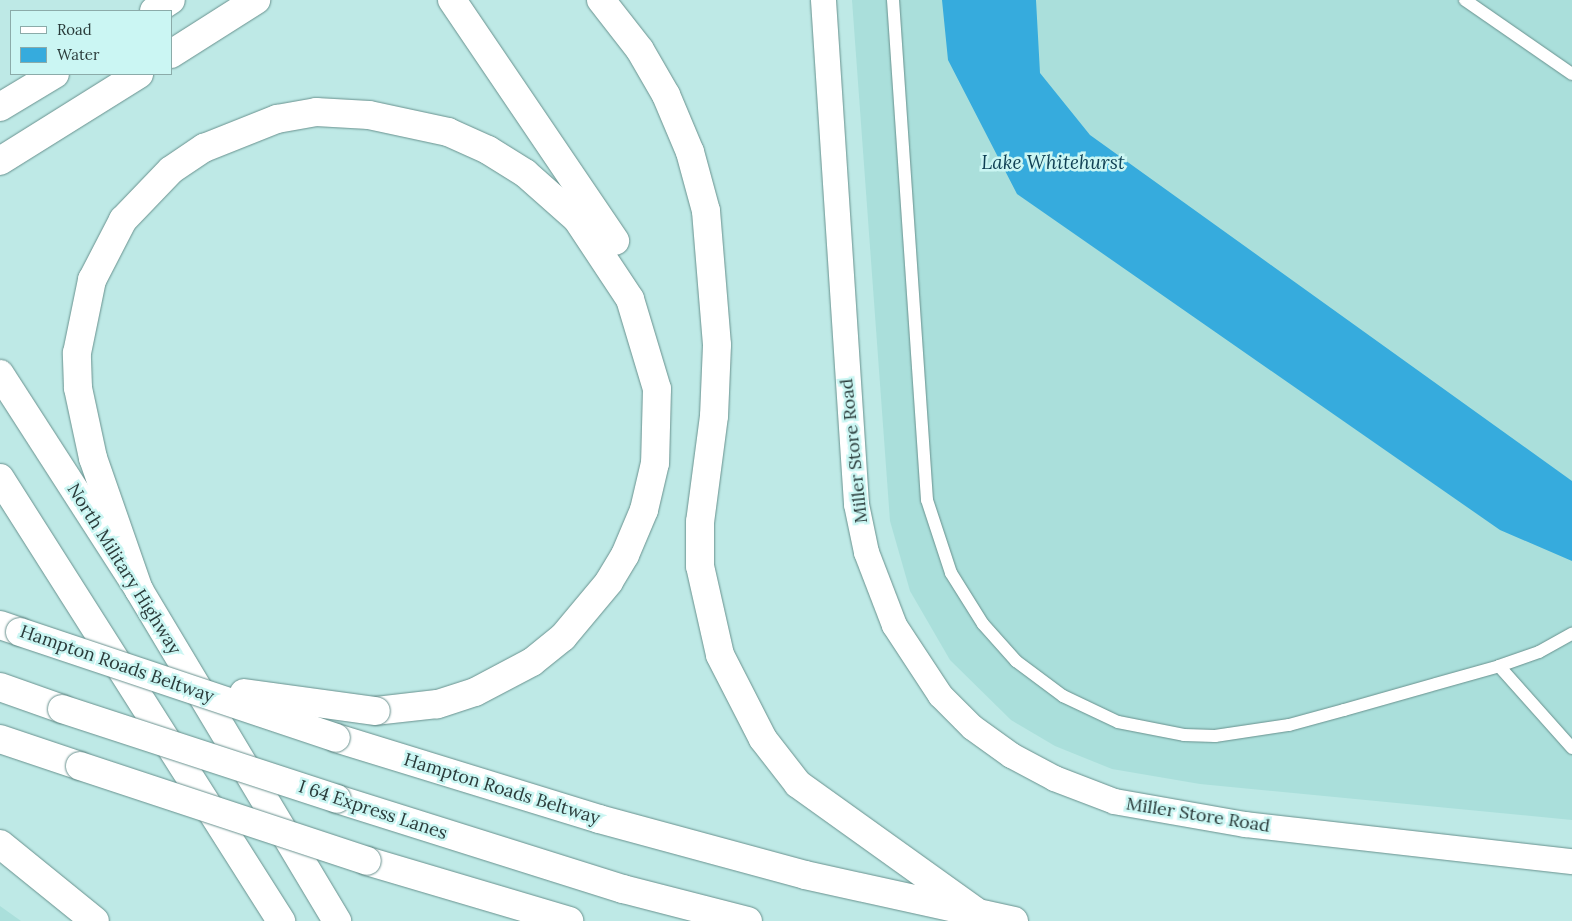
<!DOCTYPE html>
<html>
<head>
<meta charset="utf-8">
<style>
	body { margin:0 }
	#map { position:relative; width:1572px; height:921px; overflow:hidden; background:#bee9e6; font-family:Lora,serif }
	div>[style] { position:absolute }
	.built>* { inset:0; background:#aadfdb }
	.water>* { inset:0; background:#36abdd }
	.roads { filter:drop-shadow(0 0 1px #68918e) drop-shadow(0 0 1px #68918e) }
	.lane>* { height:12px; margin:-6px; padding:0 6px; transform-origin:6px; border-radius:6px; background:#fff }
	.street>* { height:25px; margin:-12.5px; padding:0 12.5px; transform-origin:12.5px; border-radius:12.5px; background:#fff }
	.primary>* { height:28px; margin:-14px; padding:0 14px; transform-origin:14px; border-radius:14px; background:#fff }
	.highway>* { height:28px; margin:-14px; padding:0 14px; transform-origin:14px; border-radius:14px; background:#fff }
	.bridges { filter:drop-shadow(0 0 1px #68918e) drop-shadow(0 0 1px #68918e) }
	.highway-bridge>* { height:28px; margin:-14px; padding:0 14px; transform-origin:14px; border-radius:14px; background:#fff }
	span { translate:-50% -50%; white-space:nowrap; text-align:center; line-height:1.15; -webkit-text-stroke:5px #cbf6f3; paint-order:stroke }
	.street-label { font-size:18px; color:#2a3b3a }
	.water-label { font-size:19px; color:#0f3f54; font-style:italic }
	.legend { position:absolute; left:10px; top:10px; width:162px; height:65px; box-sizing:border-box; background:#cbf6f3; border:1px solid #8baba9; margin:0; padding:6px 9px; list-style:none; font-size:15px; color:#2a3b3a }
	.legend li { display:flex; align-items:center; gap:10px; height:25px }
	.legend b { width:25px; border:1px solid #8baba9 }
</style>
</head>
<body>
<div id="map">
	<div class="built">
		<i style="clip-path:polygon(852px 0,1572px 0,1572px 820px,1200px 784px,1112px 769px,1055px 746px,1011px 720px,950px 660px,910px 591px,890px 521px)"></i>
		<i style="clip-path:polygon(0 906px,21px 921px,0 921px)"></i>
	</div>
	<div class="water">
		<i style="clip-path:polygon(942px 0,1036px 0,1040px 73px,1090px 135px,1572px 481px,1572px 561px,1500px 530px,1017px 194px,948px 60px)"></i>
	</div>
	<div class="roads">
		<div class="lane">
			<i style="left:893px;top:0;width:501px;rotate:86.11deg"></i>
			<i style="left:927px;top:500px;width:77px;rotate:71.8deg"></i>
			<i style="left:951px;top:573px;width:60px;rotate:57.9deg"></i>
			<i style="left:983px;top:624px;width:50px;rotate:48.3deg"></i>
			<i style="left:1016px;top:661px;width:59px;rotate:36.7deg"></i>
			<i style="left:1063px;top:696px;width:61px;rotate:25.3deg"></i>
			<i style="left:1118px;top:722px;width:67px;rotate:11.1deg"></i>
			<i style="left:1184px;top:735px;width:31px;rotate:2deg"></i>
			<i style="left:1215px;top:736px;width:75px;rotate:-8.5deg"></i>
			<i style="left:1289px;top:725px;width:57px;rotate:-15.3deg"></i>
			<i style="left:1344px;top:710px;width:161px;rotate:-15.8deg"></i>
			<i style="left:1499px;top:666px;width:42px;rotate:-19.3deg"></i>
			<i style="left:1539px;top:652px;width:38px;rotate:-29deg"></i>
			<i style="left:1465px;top:0;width:130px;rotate:34.7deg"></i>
			<i style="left:1499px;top:666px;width:110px;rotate:48.3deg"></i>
		</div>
		<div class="street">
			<i style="left:823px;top:0;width:505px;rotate:86.25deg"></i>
			<i style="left:856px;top:504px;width:49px;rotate:78.2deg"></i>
			<i style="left:866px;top:552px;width:78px;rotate:69deg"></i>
			<i style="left:894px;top:625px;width:84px;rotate:56.7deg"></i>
			<i style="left:940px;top:695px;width:45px;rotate:45deg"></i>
			<i style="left:972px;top:727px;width:48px;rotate:35.7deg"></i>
			<i style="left:1011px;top:755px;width:49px;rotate:28.1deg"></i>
			<i style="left:1054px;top:778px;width:64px;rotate:21deg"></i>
			<i style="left:1114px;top:801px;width:133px;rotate:10deg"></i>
			<i style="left:1245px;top:824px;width:329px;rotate:6.5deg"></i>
		</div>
		<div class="primary">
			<i style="left:154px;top:11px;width:20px;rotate:-33deg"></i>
			<i style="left:171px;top:54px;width:101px;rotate:-32.4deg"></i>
			<i style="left:0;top:107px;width:64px;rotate:-31deg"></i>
			<i style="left:0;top:161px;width:164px;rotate:-32deg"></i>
			<i style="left:0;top:374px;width:257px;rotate:57.2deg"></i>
			<i style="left:139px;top:590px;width:386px;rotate:59.1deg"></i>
			<i style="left:0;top:478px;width:525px;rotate:57.61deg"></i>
		</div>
		<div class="highway">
			<i style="left:452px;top:0;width:291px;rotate:55.9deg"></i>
			<i style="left:601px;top:0;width:63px;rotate:52deg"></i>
			<i style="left:640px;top:50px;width:52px;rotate:60deg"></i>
			<i style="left:666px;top:95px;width:62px;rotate:67.2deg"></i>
			<i style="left:690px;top:152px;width:61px;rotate:74.8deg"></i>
			<i style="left:706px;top:211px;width:134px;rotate:85.3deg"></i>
			<i style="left:717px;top:345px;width:71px;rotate:92.4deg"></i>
			<i style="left:714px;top:416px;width:107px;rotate:97.5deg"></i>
			<i style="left:700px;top:522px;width:44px;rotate:90deg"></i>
			<i style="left:700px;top:566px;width:91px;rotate:77.3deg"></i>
			<i style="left:720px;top:655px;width:94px;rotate:62.9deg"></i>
			<i style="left:763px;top:739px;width:57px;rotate:52.1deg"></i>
			<i style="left:798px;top:784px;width:221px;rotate:35.6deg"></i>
			<i style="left:139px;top:590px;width:140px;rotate:-109.2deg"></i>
			<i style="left:93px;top:458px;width:72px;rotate:-102.1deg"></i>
			<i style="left:78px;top:388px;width:35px;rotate:-92deg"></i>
			<i style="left:77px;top:353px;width:75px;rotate:-78.4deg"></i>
			<i style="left:92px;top:280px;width:68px;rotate:-62.7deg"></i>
			<i style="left:123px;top:220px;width:69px;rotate:-46.2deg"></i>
			<i style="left:171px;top:170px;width:40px;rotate:-34deg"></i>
			<i style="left:204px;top:148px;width:79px;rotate:-21.7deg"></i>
			<i style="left:277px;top:119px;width:40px;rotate:-10deg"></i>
			<i style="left:316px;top:112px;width:53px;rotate:3.2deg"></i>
			<i style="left:369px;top:115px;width:81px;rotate:12.1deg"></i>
			<i style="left:448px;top:132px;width:44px;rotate:24.2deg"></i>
			<i style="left:488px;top:150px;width:44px;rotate:31.9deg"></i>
			<i style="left:525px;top:173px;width:69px;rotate:41.5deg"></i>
			<i style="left:577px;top:219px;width:96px;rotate:56.5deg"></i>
			<i style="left:630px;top:299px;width:94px;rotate:73.3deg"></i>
			<i style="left:657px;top:389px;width:74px;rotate:91.5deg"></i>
			<i style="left:655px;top:463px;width:48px;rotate:103.2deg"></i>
			<i style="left:644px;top:510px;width:49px;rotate:112.9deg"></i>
			<i style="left:625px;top:555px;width:31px;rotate:121deg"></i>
			<i style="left:609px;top:582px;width:72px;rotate:129.9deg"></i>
			<i style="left:563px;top:637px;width:40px;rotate:141deg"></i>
			<i style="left:532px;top:662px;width:64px;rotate:152.2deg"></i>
			<i style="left:475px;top:692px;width:40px;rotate:162deg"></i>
			<i style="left:437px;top:704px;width:61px;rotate:173.5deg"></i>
			<i style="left:0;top:625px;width:21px;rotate:19deg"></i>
			<i style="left:0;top:687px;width:66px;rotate:19.5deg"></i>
			<i style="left:336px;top:738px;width:275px;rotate:17.1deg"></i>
			<i style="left:599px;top:819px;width:213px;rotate:15.2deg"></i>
			<i style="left:805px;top:875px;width:214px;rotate:12.4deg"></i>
			<i style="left:0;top:739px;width:84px;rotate:18.6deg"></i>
			<i style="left:337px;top:799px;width:300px;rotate:17.5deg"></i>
			<i style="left:623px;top:889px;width:129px;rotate:14.4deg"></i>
			<i style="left:0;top:844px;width:122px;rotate:39deg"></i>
			<i style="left:367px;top:861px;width:211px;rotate:16.5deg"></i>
		</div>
	</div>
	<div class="bridges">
		<div class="highway-bridge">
			<i style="left:20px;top:632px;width:333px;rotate:18.5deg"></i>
			<i style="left:244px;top:693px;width:133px;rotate:7.8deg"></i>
			<i style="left:62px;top:709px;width:289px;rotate:18.1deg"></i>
			<i style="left:80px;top:766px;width:302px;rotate:18.3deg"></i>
		</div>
	</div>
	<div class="street-label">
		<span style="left:854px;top:451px;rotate:-96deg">Miller Store Road</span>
		<span style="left:124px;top:569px;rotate:58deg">North Military Highway</span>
		<span style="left:117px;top:664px;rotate:19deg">Hampton Roads Beltway</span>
		<span style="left:502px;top:789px;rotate:17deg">Hampton Roads Beltway</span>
		<span style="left:373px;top:810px;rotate:18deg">I 64 Express Lanes</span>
		<span style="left:1198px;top:815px;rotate:9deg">Miller Store Road</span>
	</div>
	<div class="water-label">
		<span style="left:1053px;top:163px">Lake Whitehurst</span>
	</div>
	<ul class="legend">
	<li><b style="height:6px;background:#fff"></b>Road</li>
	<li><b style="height:14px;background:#36abdd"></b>Water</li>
	</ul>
</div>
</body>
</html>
